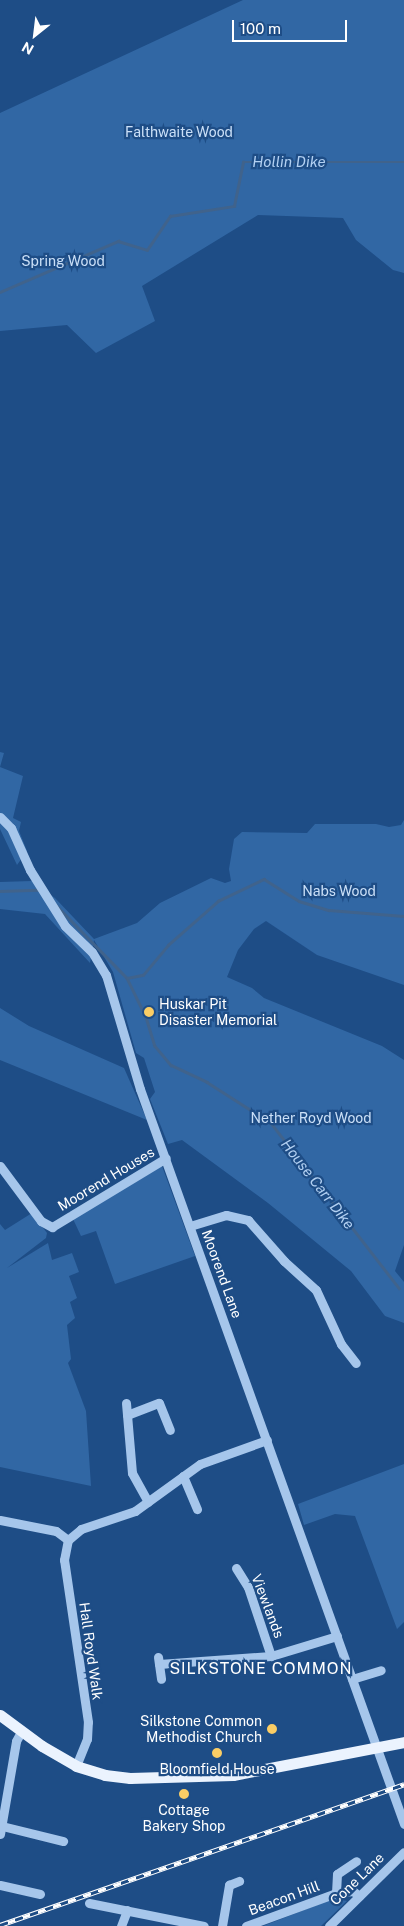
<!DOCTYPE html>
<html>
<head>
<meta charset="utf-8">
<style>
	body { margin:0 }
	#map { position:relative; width:404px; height:1926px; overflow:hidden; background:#1e4d86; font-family:"Public Sans",sans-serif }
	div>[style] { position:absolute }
	.green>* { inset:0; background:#3167a4 }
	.stream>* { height:2.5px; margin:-1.25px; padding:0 1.25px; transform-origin:1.25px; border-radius:1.25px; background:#40638c }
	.minor>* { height:9px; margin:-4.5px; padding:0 4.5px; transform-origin:4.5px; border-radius:4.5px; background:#a6c6eb }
	.major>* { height:11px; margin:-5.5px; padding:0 5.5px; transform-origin:5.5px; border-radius:5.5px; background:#ebf3fe }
	.rail>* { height:4.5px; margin-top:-2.25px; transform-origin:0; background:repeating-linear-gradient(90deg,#1e4d86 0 8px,#fff 0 16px); box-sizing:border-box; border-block:1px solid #fff }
	.dots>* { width:14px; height:14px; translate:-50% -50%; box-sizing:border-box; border:2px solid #1e4d86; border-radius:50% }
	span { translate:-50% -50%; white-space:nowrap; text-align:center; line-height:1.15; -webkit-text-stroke:4.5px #1e4d86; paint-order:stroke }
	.park-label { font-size:14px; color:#cbe0f8 }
	.poi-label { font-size:14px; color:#fff }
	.left { translate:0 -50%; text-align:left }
	.right { translate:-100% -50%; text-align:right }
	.street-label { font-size:14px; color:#fff }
	.water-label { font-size:15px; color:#b2d0f2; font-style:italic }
	.quarter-label { font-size:16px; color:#fff; letter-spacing:1px }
	.north { position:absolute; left:10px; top:10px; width:50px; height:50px; -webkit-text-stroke:4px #1e4d86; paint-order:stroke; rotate:209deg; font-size:14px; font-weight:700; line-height:20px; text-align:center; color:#fff }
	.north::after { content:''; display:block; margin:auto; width:18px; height:22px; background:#fff; clip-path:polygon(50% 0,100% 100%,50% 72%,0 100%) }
	.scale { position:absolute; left:232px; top:20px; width:115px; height:22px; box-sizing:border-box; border:2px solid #fff; border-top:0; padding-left:6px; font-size:15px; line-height:18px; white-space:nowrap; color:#fff; -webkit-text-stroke:4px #1e4d86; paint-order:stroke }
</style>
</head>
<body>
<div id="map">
	<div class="green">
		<i style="clip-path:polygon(243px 0,404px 0,404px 273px,393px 270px,356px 240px,343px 218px,258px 215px,142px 286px,155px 321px,96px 353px,67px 325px,0 331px,0 113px)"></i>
		<i style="clip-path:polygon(0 752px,4px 753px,0 767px,23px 776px,13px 818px,21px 822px,19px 831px,27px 851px,17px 865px,0 829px)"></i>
		<i style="clip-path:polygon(404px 820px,404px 985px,317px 955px,266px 921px,254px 929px,238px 950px,227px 977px,252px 988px,264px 998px,382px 1046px,404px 1060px,404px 1245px,395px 1271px,404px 1282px,404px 1323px,385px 1316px,351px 1271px,268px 1203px,182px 1140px,168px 1144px,150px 1099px,155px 1092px,144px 1058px,136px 1053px,113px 972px,94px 940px,90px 963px,45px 914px,0 909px,0 882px,32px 881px,55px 898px,94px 939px,137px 923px,160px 903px,211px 878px,225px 883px,231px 881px,229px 869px,234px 839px,242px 832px,307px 833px,315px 824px,376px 824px,389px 827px,401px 825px)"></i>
		<i style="clip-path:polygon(0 1008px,29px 1026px,124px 1068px,147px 1120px,0 1060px)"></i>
		<i style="clip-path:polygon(162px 1166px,195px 1256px,115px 1284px,96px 1231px,81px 1236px,73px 1219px)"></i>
		<i style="clip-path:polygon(32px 1213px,47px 1233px,46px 1238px,7px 1268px,48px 1243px,52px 1260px,72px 1253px,79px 1272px,69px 1276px,77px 1298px,70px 1302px,75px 1318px,67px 1325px,71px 1359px,68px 1363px,86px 1411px,91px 1486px,0 1467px,0 1224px,5px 1230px)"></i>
		<i style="clip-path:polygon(404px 1464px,404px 1622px,397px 1629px,355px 1516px,335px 1514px,304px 1525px,298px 1504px)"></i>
		<i style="clip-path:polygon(335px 1898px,347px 1901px,321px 1926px,263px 1926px)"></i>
	</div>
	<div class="stream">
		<i style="left:0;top:292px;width:129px;rotate:-23.4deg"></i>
		<i style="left:118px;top:241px;width:30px;rotate:17deg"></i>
		<i style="left:147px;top:250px;width:41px;rotate:-55.9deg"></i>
		<i style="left:170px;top:216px;width:65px;rotate:-8.9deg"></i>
		<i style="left:234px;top:206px;width:45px;rotate:-78.4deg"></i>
		<i style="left:243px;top:162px;width:161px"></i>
		<i style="left:0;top:891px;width:38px;rotate:-2deg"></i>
		<i style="left:56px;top:905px;width:102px;rotate:45.8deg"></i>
		<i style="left:127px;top:978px;width:43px;rotate:64deg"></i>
		<i style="left:146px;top:1017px;width:30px;rotate:73deg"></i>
		<i style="left:155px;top:1046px;width:25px;rotate:50deg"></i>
		<i style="left:171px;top:1065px;width:40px;rotate:25deg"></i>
		<i style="left:207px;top:1082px;width:76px;rotate:32.6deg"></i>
		<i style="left:271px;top:1123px;width:209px;rotate:52.2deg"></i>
		<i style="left:127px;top:978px;width:16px;rotate:-11deg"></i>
		<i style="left:143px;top:975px;width:39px;rotate:-50deg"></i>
		<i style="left:168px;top:945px;width:67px;rotate:-41.3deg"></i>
		<i style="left:218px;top:901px;width:51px;rotate:-25.6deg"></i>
		<i style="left:264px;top:879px;width:41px;rotate:32.2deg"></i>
		<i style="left:299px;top:901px;width:31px;rotate:17deg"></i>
		<i style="left:329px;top:910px;width:75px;rotate:4.6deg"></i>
	</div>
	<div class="minor">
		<i style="left:0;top:817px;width:16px;rotate:45deg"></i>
		<i style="left:11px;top:828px;width:46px;rotate:65.7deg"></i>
		<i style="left:30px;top:870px;width:66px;rotate:58deg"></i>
		<i style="left:65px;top:926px;width:37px;rotate:44deg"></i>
		<i style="left:92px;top:952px;width:27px;rotate:59deg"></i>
		<i style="left:106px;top:975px;width:119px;rotate:73.4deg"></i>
		<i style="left:140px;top:1089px;width:781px;rotate:70.24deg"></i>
		<i style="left:0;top:1166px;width:69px;rotate:53.3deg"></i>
		<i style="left:41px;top:1221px;width:13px;rotate:29deg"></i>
		<i style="left:52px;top:1227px;width:133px;rotate:-31.2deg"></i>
		<i style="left:190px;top:1226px;width:38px;rotate:-17deg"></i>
		<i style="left:226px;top:1215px;width:23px;rotate:13deg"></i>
		<i style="left:248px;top:1220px;width:55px;rotate:48.7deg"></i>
		<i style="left:284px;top:1261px;width:43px;rotate:42.2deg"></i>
		<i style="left:316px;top:1290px;width:60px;rotate:65.2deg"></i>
		<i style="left:341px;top:1344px;width:24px;rotate:52deg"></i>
		<i style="left:126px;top:1403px;width:70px;rotate:85.1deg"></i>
		<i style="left:132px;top:1473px;width:33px;rotate:61deg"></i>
		<i style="left:127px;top:1415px;width:34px;rotate:-21deg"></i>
		<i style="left:159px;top:1403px;width:29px;rotate:68deg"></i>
		<i style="left:183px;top:1476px;width:36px;rotate:67deg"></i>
		<i style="left:0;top:1520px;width:57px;rotate:11.1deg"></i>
		<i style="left:56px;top:1531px;width:15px;rotate:37deg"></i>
		<i style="left:236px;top:1568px;width:22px;rotate:58deg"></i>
		<i style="left:248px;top:1587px;width:73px;rotate:71.6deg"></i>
		<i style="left:158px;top:1657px;width:22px;rotate:82deg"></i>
		<i style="left:159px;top:1664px;width:112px;rotate:-4.1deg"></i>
		<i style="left:271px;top:1656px;width:69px;rotate:-16.9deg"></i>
		<i style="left:352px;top:1679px;width:30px;rotate:-17deg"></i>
		<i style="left:76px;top:1766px;width:29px;rotate:-68deg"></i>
		<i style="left:87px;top:1739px;width:17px;rotate:-87deg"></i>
		<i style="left:88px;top:1722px;width:164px;rotate:-98.4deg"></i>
		<i style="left:64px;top:1560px;width:20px;rotate:-79deg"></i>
		<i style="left:68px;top:1540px;width:17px;rotate:-40deg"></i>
		<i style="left:81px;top:1529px;width:57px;rotate:-18.4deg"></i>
		<i style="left:135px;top:1511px;width:80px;rotate:-35.9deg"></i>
		<i style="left:200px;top:1464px;width:71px;rotate:-19.7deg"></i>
		<i style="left:2px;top:1826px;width:63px;rotate:13.8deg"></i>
		<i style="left:0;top:1834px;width:94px;rotate:-80.2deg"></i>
		<i style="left:16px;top:1741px;width:10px;rotate:-61deg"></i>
		<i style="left:0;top:1885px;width:41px;rotate:12.7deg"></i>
		<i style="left:336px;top:1893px;width:19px;rotate:-87deg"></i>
		<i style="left:337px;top:1874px;width:23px;rotate:-34deg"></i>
		<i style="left:89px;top:1903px;width:117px;rotate:11.3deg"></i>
		<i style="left:121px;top:1926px;width:17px;rotate:-69deg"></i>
		<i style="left:222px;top:1926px;width:42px;rotate:-80.3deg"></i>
		<i style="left:229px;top:1885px;width:11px;rotate:-22deg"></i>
		<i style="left:246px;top:1926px;width:96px;rotate:-20.1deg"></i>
		<i style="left:336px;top:1893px;width:17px;rotate:-7deg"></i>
		<i style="left:353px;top:1891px;width:8px;rotate:40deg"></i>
		<i style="left:329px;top:1926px;width:105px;rotate:-44.6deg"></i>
	</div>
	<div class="major">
		<i style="left:0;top:1715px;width:52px;rotate:36.4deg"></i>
		<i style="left:42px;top:1746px;width:39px;rotate:30deg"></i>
		<i style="left:76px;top:1766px;width:30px;rotate:17deg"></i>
		<i style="left:105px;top:1775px;width:25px;rotate:7deg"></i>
		<i style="left:130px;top:1778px;width:103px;rotate:-1.7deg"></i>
		<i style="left:233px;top:1775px;width:174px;rotate:-10.9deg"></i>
	</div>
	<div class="rail">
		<i style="left:0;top:1925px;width:428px;rotate:-19.2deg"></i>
	</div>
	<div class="dots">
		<i style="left:149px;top:1012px;background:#facd65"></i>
		<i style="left:272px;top:1729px;background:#facd65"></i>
		<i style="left:217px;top:1753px;background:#facd65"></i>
		<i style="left:184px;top:1794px;background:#facd65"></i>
	</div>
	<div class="park-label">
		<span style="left:179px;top:132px">Falthwaite Wood</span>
		<span style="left:63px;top:261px">Spring Wood</span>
		<span style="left:339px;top:891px">Nabs Wood</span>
		<span style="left:311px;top:1118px">Nether Royd Wood</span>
	</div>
	<div class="poi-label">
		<span class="left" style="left:159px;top:1012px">Huskar Pit<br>Disaster Memorial</span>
		<span class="right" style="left:262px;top:1729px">Silkstone Common<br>Methodist Church</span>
		<span style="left:217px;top:1769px">Bloomfield House</span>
		<span style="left:184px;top:1818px">Cottage<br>Bakery Shop</span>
	</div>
	<div class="street-label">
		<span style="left:106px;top:1179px;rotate:-31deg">Moorend Houses</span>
		<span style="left:222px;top:1274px;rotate:70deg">Moorend Lane</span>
		<span style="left:268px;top:1606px;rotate:69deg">Viewlands</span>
		<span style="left:91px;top:1651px;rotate:82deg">Hall Royd Walk</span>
		<span style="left:357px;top:1879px;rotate:-44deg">Cone Lane</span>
		<span style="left:284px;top:1898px;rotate:-20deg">Beacon Hill</span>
	</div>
	<div class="water-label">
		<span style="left:289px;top:162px">Hollin Dike</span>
		<span style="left:318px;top:1184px;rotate:52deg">House Carr Dike</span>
	</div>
	<div class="quarter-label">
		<span style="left:261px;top:1669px">SILKSTONE COMMON</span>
	</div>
	<div class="north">N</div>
	<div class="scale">100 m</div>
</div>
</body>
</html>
